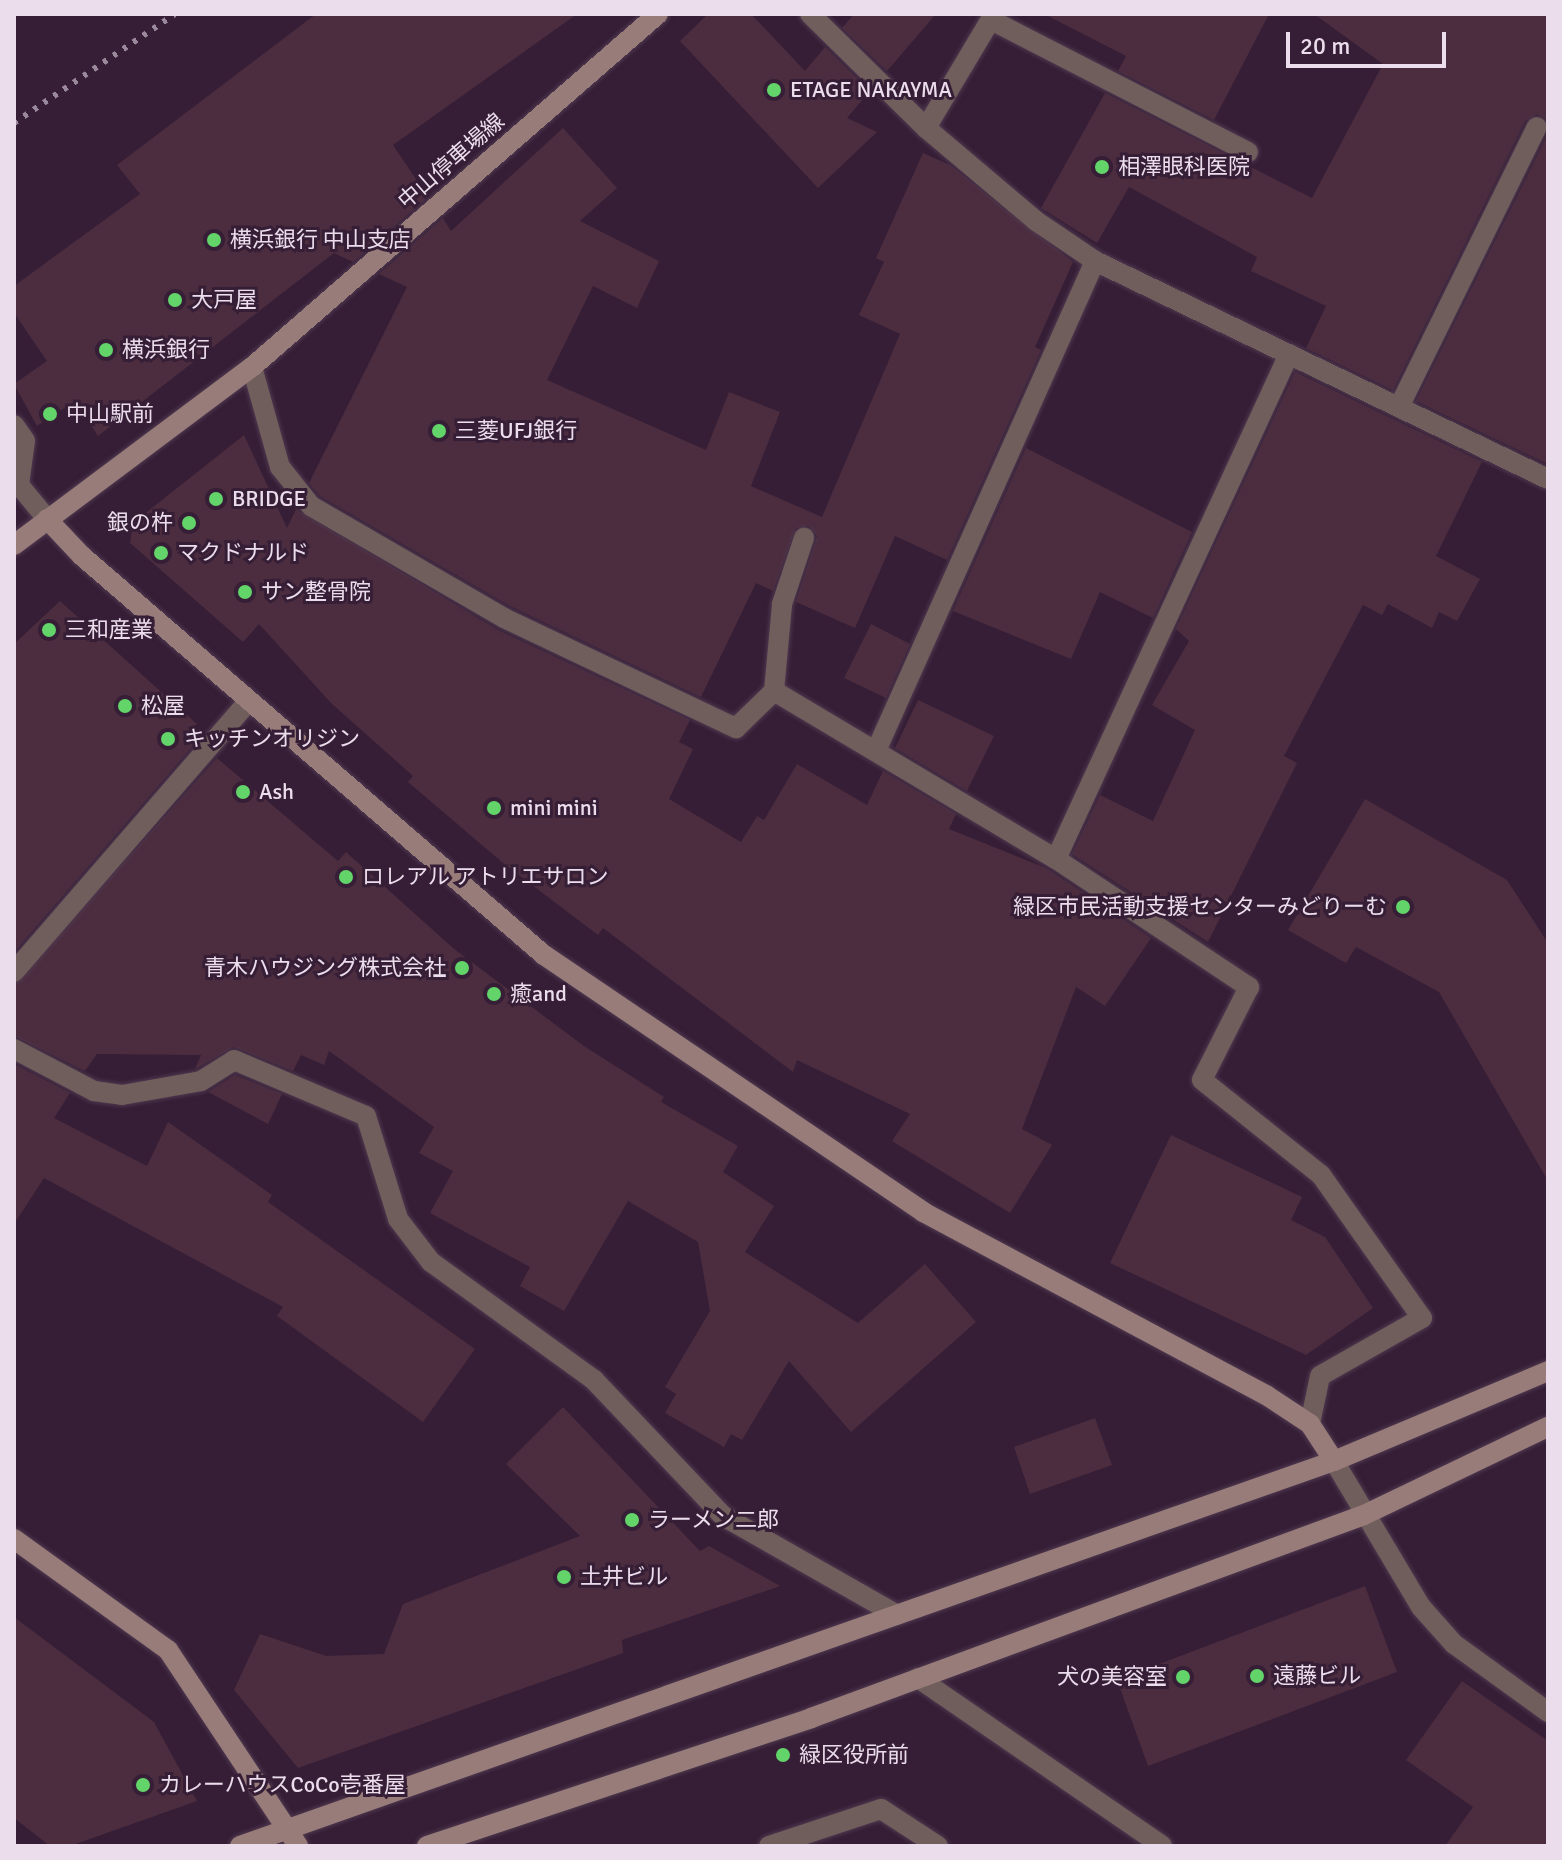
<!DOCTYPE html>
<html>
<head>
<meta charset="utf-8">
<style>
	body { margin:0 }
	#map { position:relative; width:1562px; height:1860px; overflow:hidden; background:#351e36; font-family:Signika,"Noto Sans JP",sans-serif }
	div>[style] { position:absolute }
	.building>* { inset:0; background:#4c2d3f }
	.roads { filter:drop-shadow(0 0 2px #4f394f) drop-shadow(0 0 2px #4f394f) }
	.lane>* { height:20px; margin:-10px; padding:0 10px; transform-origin:10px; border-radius:10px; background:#705e5c }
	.street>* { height:20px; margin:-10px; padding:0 10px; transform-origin:10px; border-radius:10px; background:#705e5c }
	.secondary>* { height:20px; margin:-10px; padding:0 10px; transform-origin:10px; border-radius:10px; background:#987c79 }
	.rail>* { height:6px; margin-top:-3px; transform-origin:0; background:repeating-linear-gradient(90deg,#9a889b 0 4px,transparent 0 12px) }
	.dots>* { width:22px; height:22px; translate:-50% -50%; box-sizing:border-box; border:4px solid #351e36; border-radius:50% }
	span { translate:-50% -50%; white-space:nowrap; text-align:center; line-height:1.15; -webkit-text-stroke:6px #351e36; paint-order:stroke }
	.poi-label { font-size:22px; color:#ecddec }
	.left { translate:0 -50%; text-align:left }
	.right { translate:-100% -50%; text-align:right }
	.street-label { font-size:22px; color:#ecddec }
	.frame { position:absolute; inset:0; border:16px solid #ecddec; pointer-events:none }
	.scale { position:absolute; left:1286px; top:32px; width:160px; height:36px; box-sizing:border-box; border:4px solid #ecddec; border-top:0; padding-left:10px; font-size:24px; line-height:28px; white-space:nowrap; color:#ecddec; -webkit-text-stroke:6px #351e36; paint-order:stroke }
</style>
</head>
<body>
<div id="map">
	<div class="building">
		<i style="clip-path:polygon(316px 14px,577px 14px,393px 145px,428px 197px,353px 262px,334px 253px,98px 436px,75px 401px,37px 426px,14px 384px,47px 361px,14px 313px,14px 286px,140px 194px,117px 165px)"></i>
		<i style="clip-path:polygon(708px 14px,751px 14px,805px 71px,825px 47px,870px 91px,847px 118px,877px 132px,818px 188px,680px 41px)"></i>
		<i style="clip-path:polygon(854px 14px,936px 14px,887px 71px,842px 28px)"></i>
		<i style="clip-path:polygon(1044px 14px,1269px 14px,1214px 120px,1118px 71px,1126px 56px)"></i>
		<i style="clip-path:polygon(1314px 14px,1548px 14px,1548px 120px,1537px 114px,1525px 121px,1393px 390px,1306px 348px,1326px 306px,1251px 271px,1257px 257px,1129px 187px,1097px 243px,1041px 208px,1105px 93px,1312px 198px,1383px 64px)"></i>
		<i style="clip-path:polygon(563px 128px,617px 188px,580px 221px,659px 261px,637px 308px,593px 286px,547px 380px,706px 450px,729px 392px,780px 412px,751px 486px,822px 517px,900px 334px,859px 315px,884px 262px,876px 258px,923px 153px,950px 165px,1073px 262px,1035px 347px,1041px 350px,947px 560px,895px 536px,855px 628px,796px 602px,817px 536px,809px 526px,796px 528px,773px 591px,756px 583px,701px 697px,510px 606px,320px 496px,309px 483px,407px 287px,379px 274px,443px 218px,451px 231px)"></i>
		<i style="clip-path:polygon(1548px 134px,1548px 464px,1416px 401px)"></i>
		<i style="clip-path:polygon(1295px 372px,1482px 462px,1436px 556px,1480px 579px,1457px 621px,1439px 612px,1432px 628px,1388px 604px,1382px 615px,1363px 605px,1284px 756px,1297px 763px,1208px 942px,1072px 854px,1100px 795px,1153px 821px,1195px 730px,1152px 705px,1189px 641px,1176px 629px)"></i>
		<i style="clip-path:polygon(244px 435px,287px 528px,296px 509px,498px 630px,690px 720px,679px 742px,693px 749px,669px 799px,741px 842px,757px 816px,764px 820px,797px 764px,867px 805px,883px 771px,956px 814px,949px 829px,1046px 868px,1151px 938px,1105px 1006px,1076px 987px,1022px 1129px,1052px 1145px,1010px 1213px,892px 1141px,910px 1114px,797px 1060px,793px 1072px,603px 928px,598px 935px,503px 863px,408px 782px,413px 776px,331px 703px,259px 624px,243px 642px,130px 543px,133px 523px)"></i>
		<i style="clip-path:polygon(1026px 448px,1192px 532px,1153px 618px,1100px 592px,1071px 659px,953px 611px)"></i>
		<i style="clip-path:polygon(60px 601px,197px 724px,188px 734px,197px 741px,14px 952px,14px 644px)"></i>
		<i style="clip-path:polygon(871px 624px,910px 644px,886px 698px,844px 678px)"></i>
		<i style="clip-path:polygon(918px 700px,994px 736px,967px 791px,895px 748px)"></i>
		<i style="clip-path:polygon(217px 758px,338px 861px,346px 852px,453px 948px,584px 1046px,664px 1097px,661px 1102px,738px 1146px,723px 1172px,774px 1206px,745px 1252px,858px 1323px,925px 1264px,976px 1322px,851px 1432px,789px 1361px,742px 1440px,731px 1434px,724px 1447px,665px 1413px,676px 1394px,665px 1387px,710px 1311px,698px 1242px,628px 1201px,564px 1311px,520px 1286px,530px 1267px,430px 1213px,453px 1171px,419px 1153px,434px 1127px,329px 1051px,324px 1065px,301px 1055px,293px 1071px,234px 1047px,195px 1069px,201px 1055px,97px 1054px,85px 1071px,14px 1036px,14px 985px)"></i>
		<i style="clip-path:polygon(1365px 799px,1507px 880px,1548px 943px,1548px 1181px,1439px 992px,1356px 947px,1346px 963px,1288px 930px)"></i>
		<i style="clip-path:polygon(14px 1064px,70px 1093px,54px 1118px,147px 1166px,168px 1122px,272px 1195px,268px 1202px,475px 1349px,423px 1422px,277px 1316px,283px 1307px,44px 1178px,14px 1224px)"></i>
		<i style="clip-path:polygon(235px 1075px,282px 1094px,268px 1124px,208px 1092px)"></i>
		<i style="clip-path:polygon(1171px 1135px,1302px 1197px,1291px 1220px,1325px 1237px,1373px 1308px,1306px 1355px,1110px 1263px)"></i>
		<i style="clip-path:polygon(563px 1407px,700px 1551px,709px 1546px,780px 1586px,622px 1640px,623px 1653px,298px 1768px,234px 1690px,260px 1634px,326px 1656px,384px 1654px,403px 1604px,580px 1536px,506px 1464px)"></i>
		<i style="clip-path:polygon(1095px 1418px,1112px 1465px,1030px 1494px,1014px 1447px)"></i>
		<i style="clip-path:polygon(1365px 1586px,1397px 1672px,1148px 1766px,1117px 1680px)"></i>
		<i style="clip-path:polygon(14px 1617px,154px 1722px,197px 1801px,70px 1846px,50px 1846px,14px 1818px)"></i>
		<i style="clip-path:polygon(1462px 1681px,1548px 1741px,1548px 1846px,1445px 1846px,1473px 1807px,1406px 1760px)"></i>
	</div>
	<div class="roads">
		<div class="lane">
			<i style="left:991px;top:20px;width:289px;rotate:27.2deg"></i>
			<i style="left:14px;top:425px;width:19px;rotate:55deg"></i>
			<i style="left:25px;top:441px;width:44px;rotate:97.8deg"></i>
			<i style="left:19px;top:485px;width:44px;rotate:50.5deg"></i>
			<i style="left:876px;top:751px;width:537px;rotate:-65.92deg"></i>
			<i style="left:1056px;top:859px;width:556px;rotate:-65.23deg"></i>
			<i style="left:14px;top:972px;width:359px;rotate:-49.1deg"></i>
			<i style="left:769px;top:1846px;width:118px;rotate:-18.3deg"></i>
			<i style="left:881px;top:1809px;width:68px;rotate:33deg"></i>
		</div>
		<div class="street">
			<i style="left:810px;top:14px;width:163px;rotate:44.5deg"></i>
			<i style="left:926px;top:128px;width:144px;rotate:40.2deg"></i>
			<i style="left:1036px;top:221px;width:71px;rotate:34.1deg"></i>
			<i style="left:1095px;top:261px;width:503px;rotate:25.7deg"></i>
			<i style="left:926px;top:128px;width:133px;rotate:-59.2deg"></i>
			<i style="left:252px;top:367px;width:104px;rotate:74.4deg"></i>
			<i style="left:280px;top:467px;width:50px;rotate:51.5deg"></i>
			<i style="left:311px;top:506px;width:223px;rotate:30.1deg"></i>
			<i style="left:504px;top:618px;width:257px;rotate:25.4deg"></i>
			<i style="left:736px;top:728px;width:53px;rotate:-44.2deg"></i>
			<i style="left:774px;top:691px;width:87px;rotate:-84.7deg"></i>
			<i style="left:782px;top:604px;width:70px;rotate:-71.6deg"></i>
			<i style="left:1399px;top:407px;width:312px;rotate:-63.8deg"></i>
			<i style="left:774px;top:691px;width:328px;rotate:30.8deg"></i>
			<i style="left:1056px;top:859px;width:232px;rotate:33.6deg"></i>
			<i style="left:1249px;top:987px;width:104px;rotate:116.8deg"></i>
			<i style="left:1202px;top:1080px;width:152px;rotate:38.6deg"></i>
			<i style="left:1321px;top:1175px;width:175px;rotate:54.8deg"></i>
			<i style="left:1422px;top:1318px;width:117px;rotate:150.4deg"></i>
			<i style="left:1320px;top:1376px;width:49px;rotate:101.8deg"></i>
			<i style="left:14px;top:1049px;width:90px;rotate:27.7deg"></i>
			<i style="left:94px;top:1091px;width:28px;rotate:8deg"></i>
			<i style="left:122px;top:1095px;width:80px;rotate:-10deg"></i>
			<i style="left:201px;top:1081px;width:39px;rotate:-32deg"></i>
			<i style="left:234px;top:1060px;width:143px;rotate:23deg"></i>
			<i style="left:366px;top:1116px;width:108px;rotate:72.7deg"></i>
			<i style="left:398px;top:1219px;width:54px;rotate:52.5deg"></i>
			<i style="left:431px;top:1262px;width:201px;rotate:35.9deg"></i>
			<i style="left:594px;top:1380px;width:187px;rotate:46.5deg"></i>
			<i style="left:723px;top:1516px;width:200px;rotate:29.6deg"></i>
			<i style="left:1334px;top:1461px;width:170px;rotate:59.2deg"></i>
			<i style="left:1421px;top:1607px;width:50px;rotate:48.3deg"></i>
			<i style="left:1454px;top:1644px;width:116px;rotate:35.9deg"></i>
			<i style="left:918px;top:1678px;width:296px;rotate:34.5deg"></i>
		</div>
		<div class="secondary">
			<i style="left:47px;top:519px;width:51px;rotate:46.6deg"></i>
			<i style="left:82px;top:556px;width:610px;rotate:40.82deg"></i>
			<i style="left:544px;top:955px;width:458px;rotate:34.1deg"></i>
			<i style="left:923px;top:1212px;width:389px;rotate:28.1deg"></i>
			<i style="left:1266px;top:1395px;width:53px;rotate:33.4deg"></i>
			<i style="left:1310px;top:1424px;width:44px;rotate:57deg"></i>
			<i style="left:14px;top:545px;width:297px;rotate:-36.8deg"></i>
			<i style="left:252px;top:367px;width:538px;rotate:-41.01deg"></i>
			<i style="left:14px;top:1539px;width:190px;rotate:35.8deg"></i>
			<i style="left:168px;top:1650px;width:235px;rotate:56.4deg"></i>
			<i style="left:240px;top:1846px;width:1160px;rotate:-19.39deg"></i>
			<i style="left:1334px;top:1461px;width:232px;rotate:-22.8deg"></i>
			<i style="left:427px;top:1846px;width:405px;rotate:-18.4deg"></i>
			<i style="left:811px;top:1718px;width:589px;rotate:-20.16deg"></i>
			<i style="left:1364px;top:1515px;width:204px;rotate:-25.6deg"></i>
		</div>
	</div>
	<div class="rail">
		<i style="left:14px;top:123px;width:194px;rotate:-34.1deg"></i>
	</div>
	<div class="dots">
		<i style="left:774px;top:90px;background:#63d469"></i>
		<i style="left:1102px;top:167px;background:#63d469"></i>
		<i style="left:214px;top:240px;background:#63d469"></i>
		<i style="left:175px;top:300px;background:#63d469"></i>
		<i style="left:106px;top:350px;background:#63d469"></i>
		<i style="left:50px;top:414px;background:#63d469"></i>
		<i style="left:439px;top:431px;background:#63d469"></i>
		<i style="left:216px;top:499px;background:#63d469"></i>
		<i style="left:189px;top:523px;background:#63d469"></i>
		<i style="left:161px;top:553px;background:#63d469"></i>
		<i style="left:245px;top:592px;background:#63d469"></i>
		<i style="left:49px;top:630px;background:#63d469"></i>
		<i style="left:125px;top:706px;background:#63d469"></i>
		<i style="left:168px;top:739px;background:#63d469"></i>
		<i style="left:243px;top:792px;background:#63d469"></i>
		<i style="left:494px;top:808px;background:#63d469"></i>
		<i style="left:346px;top:877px;background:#63d469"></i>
		<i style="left:1403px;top:907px;background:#63d469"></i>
		<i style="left:462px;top:968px;background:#63d469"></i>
		<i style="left:494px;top:994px;background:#63d469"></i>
		<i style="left:632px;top:1520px;background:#63d469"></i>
		<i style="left:564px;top:1577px;background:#63d469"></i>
		<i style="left:1257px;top:1676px;background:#63d469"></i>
		<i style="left:1183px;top:1677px;background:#63d469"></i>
		<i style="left:783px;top:1755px;background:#63d469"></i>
		<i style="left:143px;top:1785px;background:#63d469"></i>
	</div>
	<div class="poi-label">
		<span class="left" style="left:790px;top:90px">ETAGE NAKAYMA</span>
		<span class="left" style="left:1118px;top:167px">相澤眼科医院</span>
		<span class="left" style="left:230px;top:240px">横浜銀行 中山支店</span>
		<span class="left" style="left:191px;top:300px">大戸屋</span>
		<span class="left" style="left:122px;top:350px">横浜銀行</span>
		<span class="left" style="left:66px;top:414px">中山駅前</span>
		<span class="left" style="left:455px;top:431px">三菱UFJ銀行</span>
		<span class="left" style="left:232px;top:499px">BRIDGE</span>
		<span class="right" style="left:173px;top:523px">銀の杵</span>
		<span class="left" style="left:177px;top:553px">マクドナルド</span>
		<span class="left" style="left:261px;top:592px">サン整骨院</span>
		<span class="left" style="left:65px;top:630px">三和産業</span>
		<span class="left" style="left:141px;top:706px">松屋</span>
		<span class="left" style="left:184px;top:739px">キッチンオリジン</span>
		<span class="left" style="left:259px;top:792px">Ash</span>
		<span class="left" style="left:510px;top:808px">mini mini</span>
		<span class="left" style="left:362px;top:877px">ロレアル アトリエサロン</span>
		<span class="right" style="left:1387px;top:907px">緑区市民活動支援センターみどりーむ</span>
		<span class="right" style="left:446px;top:968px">青木ハウジング株式会社</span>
		<span class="left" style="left:510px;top:994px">癒and</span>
		<span class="left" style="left:648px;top:1520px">ラーメン二郎</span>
		<span class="left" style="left:580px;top:1577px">土井ビル</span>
		<span class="left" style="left:1273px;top:1676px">遠藤ビル</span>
		<span class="right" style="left:1167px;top:1677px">犬の美容室</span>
		<span class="left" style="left:799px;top:1755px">緑区役所前</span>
		<span class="left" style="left:159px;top:1785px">カレーハウスCoCo壱番屋</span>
	</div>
	<div class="street-label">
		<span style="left:451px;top:161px;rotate:-41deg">中山停車場線</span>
	</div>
	<div class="frame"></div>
	<div class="scale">20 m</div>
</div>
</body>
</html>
